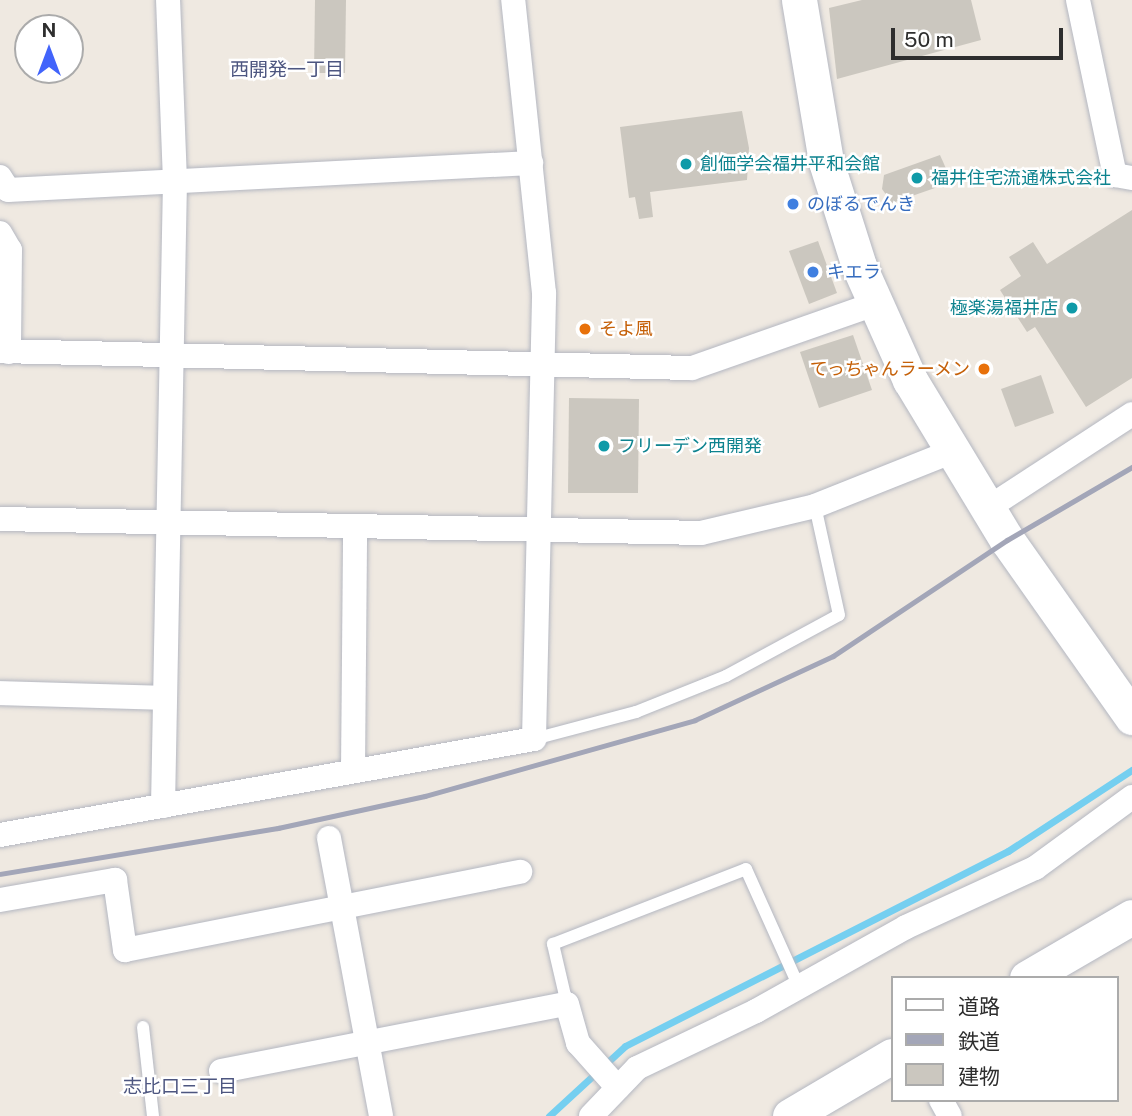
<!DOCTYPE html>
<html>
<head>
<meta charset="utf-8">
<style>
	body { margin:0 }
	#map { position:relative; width:1132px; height:1116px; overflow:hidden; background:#efe9e1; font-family:"Public Sans","Noto Sans JP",sans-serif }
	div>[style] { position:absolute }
	.stream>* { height:7px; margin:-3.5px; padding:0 3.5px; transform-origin:3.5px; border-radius:3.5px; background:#75cff0 }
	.building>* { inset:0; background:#cbc7bf }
	.roads { filter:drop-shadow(0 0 2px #b4b7c1) drop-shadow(0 0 2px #b4b7c1) }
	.lane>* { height:12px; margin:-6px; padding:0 6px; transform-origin:6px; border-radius:6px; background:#fff }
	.street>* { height:24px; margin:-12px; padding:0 12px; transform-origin:12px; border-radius:12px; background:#fff }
	.secondary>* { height:35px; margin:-17.5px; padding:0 17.5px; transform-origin:17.5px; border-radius:17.5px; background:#fff }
	.rail>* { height:5px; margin:-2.5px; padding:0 2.5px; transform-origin:2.5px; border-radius:2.5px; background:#a3a6b8 }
	.dots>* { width:19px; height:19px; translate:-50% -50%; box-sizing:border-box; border:4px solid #fff; border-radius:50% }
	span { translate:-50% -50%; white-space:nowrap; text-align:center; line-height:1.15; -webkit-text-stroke:5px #fff; paint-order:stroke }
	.culture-label { font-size:18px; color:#0d838f }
	.left { translate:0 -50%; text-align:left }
	.right { translate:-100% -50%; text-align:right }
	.shop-label { font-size:18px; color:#366cbe }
	.food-label { font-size:18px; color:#c56008 }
	.neighbourhood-label { font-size:19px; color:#4d5680 }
	.legend { position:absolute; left:891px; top:976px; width:228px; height:126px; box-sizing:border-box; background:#fff; border:2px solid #ababab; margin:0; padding:9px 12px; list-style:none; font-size:21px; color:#2e2e2e }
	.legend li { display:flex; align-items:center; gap:14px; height:35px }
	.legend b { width:35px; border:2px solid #ababab }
	.north { position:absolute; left:14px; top:14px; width:70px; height:70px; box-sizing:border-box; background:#fff; border:2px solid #ababab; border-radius:50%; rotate:0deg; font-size:19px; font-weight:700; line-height:28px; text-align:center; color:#2e2e2e }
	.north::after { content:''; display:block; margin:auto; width:24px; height:32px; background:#4264fb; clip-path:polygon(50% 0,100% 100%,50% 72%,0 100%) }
	.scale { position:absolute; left:891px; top:28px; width:172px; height:32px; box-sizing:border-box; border:4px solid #2e2e2e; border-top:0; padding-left:9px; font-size:21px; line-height:24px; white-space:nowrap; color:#2e2e2e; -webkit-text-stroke:5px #fff; paint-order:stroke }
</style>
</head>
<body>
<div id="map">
	<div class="stream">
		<i style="left:549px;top:1116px;width:103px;rotate:-42.6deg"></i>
		<i style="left:625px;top:1046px;width:430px;rotate:-27deg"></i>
		<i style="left:1008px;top:851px;width:148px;rotate:-33.2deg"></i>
	</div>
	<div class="building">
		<i style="clip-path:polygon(315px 0,346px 0,345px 73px,314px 73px)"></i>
		<i style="clip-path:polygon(862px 0,971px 0,981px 40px,837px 79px,829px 8px)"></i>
		<i style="clip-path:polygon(742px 111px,749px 148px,747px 180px,650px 192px,653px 217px,639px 219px,635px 197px,629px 198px,620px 127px)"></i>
		<i style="clip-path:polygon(940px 155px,952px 182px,892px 203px,882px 189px,884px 175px)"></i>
		<i style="clip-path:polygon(1132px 210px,1132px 378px,1086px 407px,1035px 327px,1027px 332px,1000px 290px,1021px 276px,1009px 257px,1033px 242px,1047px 264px)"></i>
		<i style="clip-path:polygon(818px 241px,837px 293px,809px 304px,789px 251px)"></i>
		<i style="clip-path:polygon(853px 335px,872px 390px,819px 408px,800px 352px)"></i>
		<i style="clip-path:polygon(1041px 375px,1054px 413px,1015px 427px,1001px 389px)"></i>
		<i style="clip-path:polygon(569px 398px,639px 399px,638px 493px,568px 493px)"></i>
	</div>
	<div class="roads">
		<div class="lane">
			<i style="left:534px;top:739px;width:106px;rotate:-14.8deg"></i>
			<i style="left:636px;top:712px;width:97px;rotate:-21.8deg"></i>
			<i style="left:726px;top:676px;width:128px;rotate:-28.4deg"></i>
			<i style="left:839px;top:615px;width:112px;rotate:-102.4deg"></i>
			<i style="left:567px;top:1004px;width:62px;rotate:-103.1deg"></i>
			<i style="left:553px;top:944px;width:207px;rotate:-21.2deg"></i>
			<i style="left:746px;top:869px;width:129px;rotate:65.8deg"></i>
			<i style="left:143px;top:1027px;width:90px;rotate:83.6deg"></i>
		</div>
		<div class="street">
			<i style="left:1078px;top:0;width:179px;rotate:78.1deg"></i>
			<i style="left:1115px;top:175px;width:17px;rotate:10deg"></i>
			<i style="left:0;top:177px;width:15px;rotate:58deg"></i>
			<i style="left:8px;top:190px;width:524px;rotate:-2.96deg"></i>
			<i style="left:0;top:233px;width:20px;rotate:60deg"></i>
			<i style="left:10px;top:250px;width:102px;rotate:90.6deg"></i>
			<i style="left:0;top:351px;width:692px;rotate:1.41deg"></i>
			<i style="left:692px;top:368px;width:194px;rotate:-19.3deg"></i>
			<i style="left:988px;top:508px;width:172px;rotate:-33.1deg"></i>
			<i style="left:0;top:519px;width:701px;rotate:1.14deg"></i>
			<i style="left:701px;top:533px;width:117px;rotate:-13.3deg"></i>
			<i style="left:815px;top:506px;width:146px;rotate:-21.7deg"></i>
			<i style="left:0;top:693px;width:165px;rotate:1.7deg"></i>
			<i style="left:353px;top:771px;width:245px;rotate:-89.5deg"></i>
			<i style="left:163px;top:806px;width:625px;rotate:-88.9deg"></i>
			<i style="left:175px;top:181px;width:181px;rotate:-92.2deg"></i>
			<i style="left:0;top:835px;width:543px;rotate:-10.19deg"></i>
			<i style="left:534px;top:739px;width:446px;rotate:-88.7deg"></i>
			<i style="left:544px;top:293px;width:295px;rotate:-96deg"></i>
			<i style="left:329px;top:838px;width:283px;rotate:79.4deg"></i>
			<i style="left:0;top:900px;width:117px;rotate:-9.9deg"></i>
			<i style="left:115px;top:880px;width:71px;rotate:81.9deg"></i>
			<i style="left:125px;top:950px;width:403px;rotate:-11.2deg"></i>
			<i style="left:221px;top:1071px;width:352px;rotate:-11deg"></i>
			<i style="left:567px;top:1004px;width:41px;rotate:74.2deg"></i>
			<i style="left:578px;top:1043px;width:60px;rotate:48.4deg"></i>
			<i style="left:941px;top:1100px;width:18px;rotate:61deg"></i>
			<i style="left:591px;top:1116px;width:66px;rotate:-46.2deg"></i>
			<i style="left:637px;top:1068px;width:132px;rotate:-25.6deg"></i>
			<i style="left:756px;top:1011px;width:172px;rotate:-29.2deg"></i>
			<i style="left:906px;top:927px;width:142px;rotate:-24.6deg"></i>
			<i style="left:1035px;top:868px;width:120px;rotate:-36.2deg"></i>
		</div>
		<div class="secondary">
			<i style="left:799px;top:0;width:164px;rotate:80.5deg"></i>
			<i style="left:826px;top:162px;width:109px;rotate:72.4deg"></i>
			<i style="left:859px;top:266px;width:125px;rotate:65.9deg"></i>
			<i style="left:910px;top:380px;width:187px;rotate:58.8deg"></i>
			<i style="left:1007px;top:540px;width:217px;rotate:54.8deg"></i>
			<i style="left:1027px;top:978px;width:121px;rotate:-30.2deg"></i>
			<i style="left:790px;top:1116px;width:118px;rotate:-30.5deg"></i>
		</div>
	</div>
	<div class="rail">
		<i style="left:0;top:874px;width:282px;rotate:-9.4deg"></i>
		<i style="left:278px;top:828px;width:150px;rotate:-12.3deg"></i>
		<i style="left:425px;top:796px;width:280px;rotate:-15.7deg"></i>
		<i style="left:695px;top:720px;width:152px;rotate:-24.9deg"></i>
		<i style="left:833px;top:656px;width:209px;rotate:-33.7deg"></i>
		<i style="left:1007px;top:540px;width:145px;rotate:-30.3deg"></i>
	</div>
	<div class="dots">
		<i style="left:686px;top:164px;background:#0f9aa8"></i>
		<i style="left:917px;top:178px;background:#0f9aa8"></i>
		<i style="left:793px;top:204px;background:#3f7fe0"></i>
		<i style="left:813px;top:272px;background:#3f7fe0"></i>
		<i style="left:1072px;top:308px;background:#0f9aa8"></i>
		<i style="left:585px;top:329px;background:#e8710a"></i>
		<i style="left:984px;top:369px;background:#e8710a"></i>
		<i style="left:604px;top:446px;background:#0f9aa8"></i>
	</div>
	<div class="culture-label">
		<span class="left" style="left:700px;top:164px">創価学会福井平和会館</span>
		<span class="left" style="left:931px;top:178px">福井住宅流通株式会社</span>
		<span class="right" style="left:1058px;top:308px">極楽湯福井店</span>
		<span class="left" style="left:618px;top:446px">フリーデン西開発</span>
	</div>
	<div class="shop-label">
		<span class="left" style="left:807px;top:204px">のぼるでんき</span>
		<span class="left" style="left:827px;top:272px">キエラ</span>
	</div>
	<div class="food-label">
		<span class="left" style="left:599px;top:329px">そよ風</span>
		<span class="right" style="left:970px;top:369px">てっちゃんラーメン</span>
	</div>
	<div class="neighbourhood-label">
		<span style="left:287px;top:70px">西開発一丁目</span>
		<span style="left:180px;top:1087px">志比口三丁目</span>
	</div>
	<ul class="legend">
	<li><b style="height:9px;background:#fff"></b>道路</li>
	<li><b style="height:9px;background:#a3a6b8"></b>鉄道</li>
	<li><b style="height:19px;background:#cbc7bf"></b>建物</li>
	</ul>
	<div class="north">N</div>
	<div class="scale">50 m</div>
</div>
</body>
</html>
